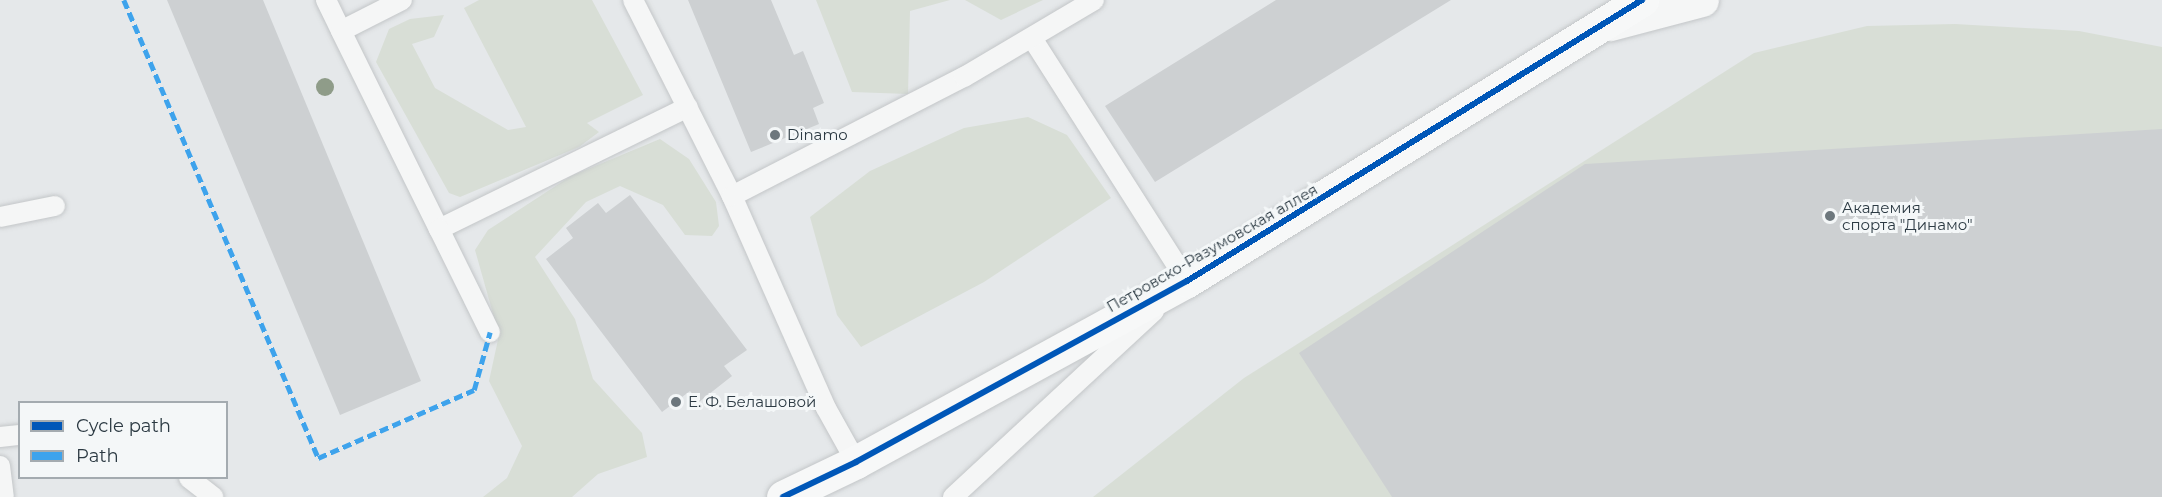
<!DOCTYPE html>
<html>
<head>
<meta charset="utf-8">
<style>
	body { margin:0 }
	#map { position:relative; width:2162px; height:497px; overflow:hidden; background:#e5e8ea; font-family:Montserrat,sans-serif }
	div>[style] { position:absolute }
	.green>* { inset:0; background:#d8ded6 }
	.building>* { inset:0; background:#cdd0d2 }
	.roads { filter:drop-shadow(0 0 2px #c3c6c8) drop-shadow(0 0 2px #c3c6c8) }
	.lane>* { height:20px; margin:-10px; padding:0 10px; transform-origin:10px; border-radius:10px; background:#f5f6f6 }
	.street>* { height:33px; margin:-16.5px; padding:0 16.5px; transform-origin:16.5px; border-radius:16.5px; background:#f5f6f6 }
	.secondary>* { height:33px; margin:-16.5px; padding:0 16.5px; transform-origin:16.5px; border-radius:16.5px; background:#f7f8f8 }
	.quiet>* { height:4.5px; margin-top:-2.25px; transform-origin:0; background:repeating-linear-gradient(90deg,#3ea3ec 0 9px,transparent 0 13.5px) }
	.cycleway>* { height:6px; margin:-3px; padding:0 3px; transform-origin:3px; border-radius:3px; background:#0057b8 }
	.trees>* { width:18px; height:18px; margin:-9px; border-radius:50%; background:#8f9c89 }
	.dots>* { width:16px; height:16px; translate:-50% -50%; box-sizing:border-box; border:3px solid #f4f7f8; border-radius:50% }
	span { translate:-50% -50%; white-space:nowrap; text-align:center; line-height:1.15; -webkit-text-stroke:6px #f4f7f8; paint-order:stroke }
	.poi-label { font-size:15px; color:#2c3a43 }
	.left { translate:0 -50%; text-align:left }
	.street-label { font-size:15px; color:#2c3a43 }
	.legend { position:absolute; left:18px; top:401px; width:210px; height:78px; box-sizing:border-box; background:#f4f7f8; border:2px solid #a4abb0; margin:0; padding:8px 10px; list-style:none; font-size:18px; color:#2c3a43 }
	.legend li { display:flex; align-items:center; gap:12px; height:30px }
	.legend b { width:30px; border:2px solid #a4abb0 }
</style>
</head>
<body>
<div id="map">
	<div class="green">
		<i style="clip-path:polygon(479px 0,592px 0,643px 95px,587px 123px,599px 132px,579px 147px,460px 197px,449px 193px,376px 62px,389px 29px,410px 19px,444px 15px,434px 37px,412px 44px,435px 88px,508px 130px,526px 127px,464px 8px)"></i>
		<i style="clip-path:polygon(816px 0,950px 0,910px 11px,908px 94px,852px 92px)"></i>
		<i style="clip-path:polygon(965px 0,1043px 0,1001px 20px)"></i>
		<i style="clip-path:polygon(1955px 24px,2079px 31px,2162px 47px,2162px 497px,1093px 497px,1244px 378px,1754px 53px,1867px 26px)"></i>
		<i style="clip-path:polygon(1028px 117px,1067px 135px,1111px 198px,984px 282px,861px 347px,837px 315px,810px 217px,870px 171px,964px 128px)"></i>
		<i style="clip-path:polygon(660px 139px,689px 159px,716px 202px,719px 226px,712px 236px,685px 235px,663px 205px,620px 186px,586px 202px,535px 257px,575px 319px,593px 379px,642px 433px,647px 457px,598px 474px,572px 497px,483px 497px,507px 478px,522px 446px,489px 381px,499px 335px,475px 250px,488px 230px,571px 176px)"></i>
	</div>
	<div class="building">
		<i style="clip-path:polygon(167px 0,263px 0,421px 381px,340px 415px)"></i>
		<i style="clip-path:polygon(688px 0,771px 0,794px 55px,803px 51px,824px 103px,813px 108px,819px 124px,751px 152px)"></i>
		<i style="clip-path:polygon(1276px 0,1451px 0,1155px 182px,1105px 106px)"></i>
		<i style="clip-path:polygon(2162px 129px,2162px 497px,1392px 497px,1299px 353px,1585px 164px)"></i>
		<i style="clip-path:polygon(630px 195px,747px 350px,724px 366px,732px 376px,699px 402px,690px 391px,662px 412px,546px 259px,573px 238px,566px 228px,598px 203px,606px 213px)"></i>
	</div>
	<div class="roads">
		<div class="lane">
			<i style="left:326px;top:0;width:34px;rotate:64deg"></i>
			<i style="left:402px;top:0;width:68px;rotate:153.1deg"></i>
			<i style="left:341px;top:31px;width:221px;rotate:63.7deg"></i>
			<i style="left:439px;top:229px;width:277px;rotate:-26.1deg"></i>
			<i style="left:633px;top:0;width:220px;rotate:63.2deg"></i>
			<i style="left:732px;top:196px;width:232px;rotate:66.1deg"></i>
			<i style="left:826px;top:408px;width:62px;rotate:60.9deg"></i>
			<i style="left:1032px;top:38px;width:288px;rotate:57.5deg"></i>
			<i style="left:1187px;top:281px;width:9px;rotate:139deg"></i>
			<i style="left:732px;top:196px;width:261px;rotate:-27.2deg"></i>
			<i style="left:964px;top:77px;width:151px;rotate:-30.6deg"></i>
			<i style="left:0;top:217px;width:56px;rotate:-11.3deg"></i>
			<i style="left:439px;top:229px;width:115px;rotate:63.7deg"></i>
			<i style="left:0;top:437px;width:20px;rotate:-6deg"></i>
			<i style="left:0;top:466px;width:31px;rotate:83deg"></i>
			<i style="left:189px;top:478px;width:31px;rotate:38deg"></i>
			<i style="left:953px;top:497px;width:274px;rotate:-42.8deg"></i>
		</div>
		<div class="street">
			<i style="left:1610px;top:24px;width:95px;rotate:-14.6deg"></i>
		</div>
		<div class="secondary">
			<i style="left:783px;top:497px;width:81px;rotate:-25.6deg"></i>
			<i style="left:856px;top:462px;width:377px;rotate:-28.7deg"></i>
			<i style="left:1187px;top:281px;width:535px;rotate:-31.7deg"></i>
		</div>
	</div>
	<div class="quiet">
		<i style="left:124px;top:0;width:497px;rotate:67deg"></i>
		<i style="left:318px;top:458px;width:170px;rotate:-23.6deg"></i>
		<i style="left:474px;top:390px;width:60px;rotate:-74.6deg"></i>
	</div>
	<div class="cycleway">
		<i style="left:783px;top:497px;width:81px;rotate:-25.6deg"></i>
		<i style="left:856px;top:462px;width:377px;rotate:-28.7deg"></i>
		<i style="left:1187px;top:281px;width:535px;rotate:-31.7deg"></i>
	</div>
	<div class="trees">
		<i style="left:325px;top:87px"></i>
	</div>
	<div class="dots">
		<i style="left:775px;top:135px;background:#6d777d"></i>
		<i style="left:1830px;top:216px;background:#6d777d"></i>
		<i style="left:676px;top:402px;background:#6d777d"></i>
	</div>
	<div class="poi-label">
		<span class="left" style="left:787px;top:135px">Dinamo</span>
		<span class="left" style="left:1842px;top:216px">Академия<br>спорта "Динамо"</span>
		<span class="left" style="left:688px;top:402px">Е. Ф. Белашовой</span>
	</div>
	<div class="street-label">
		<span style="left:1212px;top:248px;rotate:-30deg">Петровско-Разумовская аллея</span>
	</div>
	<ul class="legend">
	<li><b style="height:8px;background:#0057b8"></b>Cycle path</li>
	<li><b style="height:8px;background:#3ea3ec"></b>Path</li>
	</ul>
</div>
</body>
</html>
